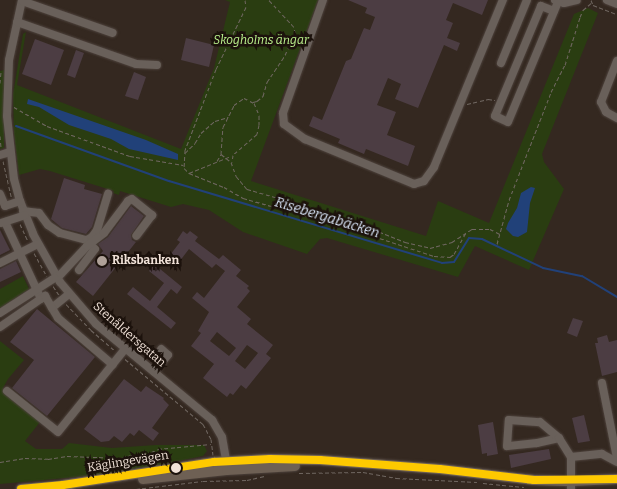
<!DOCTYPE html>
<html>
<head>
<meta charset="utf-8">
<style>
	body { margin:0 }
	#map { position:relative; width:617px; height:489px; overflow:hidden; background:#342820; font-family:Bitter,serif }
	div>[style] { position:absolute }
	.green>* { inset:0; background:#2a3d11 }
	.water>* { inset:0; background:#214179 }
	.stream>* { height:2px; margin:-1px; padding:0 1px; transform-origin:1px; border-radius:1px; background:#214179 }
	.building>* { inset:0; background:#4c3d43 }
	.path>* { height:1px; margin-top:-0.5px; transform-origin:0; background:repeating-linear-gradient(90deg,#706761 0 4px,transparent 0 6.5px) }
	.roads { filter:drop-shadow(0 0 1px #4e433d) drop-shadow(0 0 1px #4e433d) }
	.minor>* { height:8px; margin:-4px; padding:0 4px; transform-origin:4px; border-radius:4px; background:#69605a }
	.major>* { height:10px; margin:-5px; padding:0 5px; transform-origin:5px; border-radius:5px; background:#6e6054 }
	.bus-1>* { height:8px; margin:-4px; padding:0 4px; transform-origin:4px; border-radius:4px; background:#fec900 }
	.dots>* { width:14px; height:14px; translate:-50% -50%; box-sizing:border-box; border:2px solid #1c120c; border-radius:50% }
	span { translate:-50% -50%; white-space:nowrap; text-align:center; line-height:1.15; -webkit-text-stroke:5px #1c120c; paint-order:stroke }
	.park-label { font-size:12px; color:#bcf38e; font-style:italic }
	.poi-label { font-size:12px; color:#f1e2d8; font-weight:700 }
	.left { translate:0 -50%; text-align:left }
	.street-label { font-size:12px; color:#f1e2d8 }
	.water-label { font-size:14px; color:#d9e5f8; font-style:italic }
</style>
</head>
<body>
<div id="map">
	<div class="green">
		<i style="clip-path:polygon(225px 0,318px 0,251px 181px,426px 236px,438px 201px,489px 223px,574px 14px,588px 8px,598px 13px,542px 154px,544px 162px,564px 189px,529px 270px,475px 246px,458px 277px,327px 238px,320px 239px,307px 254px,243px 232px,209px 210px,183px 204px,171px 207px,120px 191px,119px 195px,113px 193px,114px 191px,50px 171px,40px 169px,19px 175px,14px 134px,13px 94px,23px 34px,26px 32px,17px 85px,181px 149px,214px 68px,230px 2px)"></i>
		<i style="clip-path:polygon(4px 70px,4px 148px,0 149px,0 71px)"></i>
		<i style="clip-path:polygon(23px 276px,29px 289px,0 308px,0 289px)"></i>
		<i style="clip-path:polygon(0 341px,24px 360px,8px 379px,3px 388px,4px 391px,40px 422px,25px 441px,36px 449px,62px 449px,69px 443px,112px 448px,156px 445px,204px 445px,207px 451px,203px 456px,119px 473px,0 484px)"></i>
	</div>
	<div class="water">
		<i style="clip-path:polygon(28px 99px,146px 140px,178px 154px,178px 160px,129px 149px,111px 139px,69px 125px,39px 107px,27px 104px)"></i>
		<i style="clip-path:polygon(531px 187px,535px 188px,530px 203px,527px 232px,518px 237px,513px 236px,506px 229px,508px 223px,517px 208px,521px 193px)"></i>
	</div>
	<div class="stream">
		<i style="left:16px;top:126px;width:163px;rotate:19.8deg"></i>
		<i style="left:169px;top:181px;width:285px;rotate:16.7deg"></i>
		<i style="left:442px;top:263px;width:12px;rotate:-5deg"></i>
		<i style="left:454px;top:262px;width:28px;rotate:-58deg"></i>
		<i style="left:469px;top:238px;width:13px;rotate:4deg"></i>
		<i style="left:482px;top:239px;width:68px;rotate:25.4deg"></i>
		<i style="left:543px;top:268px;width:40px;rotate:12deg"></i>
		<i style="left:582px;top:276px;width:41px;rotate:31deg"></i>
	</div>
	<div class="building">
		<i style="clip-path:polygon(348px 0,488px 0,482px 15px,453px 3px,446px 20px,453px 23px,447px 38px,460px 43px,457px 51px,444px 45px,418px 108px,395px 99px,401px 84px,388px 78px,377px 105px,396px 112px,387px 135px,415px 146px,408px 166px,366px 149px,364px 154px,338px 143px,340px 139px,309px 126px,313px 116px,322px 120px,346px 61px,351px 59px,364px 28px,370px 30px,375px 17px,365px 13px,367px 8px)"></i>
		<i style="clip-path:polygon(186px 38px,214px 45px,209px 67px,181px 60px)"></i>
		<i style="clip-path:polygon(35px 39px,64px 50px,51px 85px,22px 74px)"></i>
		<i style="clip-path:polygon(76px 50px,84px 53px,75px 78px,67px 75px)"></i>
		<i style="clip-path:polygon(134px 72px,146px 77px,138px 100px,125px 96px)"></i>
		<i style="clip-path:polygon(64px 178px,85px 185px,84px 189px,102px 194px,92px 227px,86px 234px,62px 228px,51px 219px)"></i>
		<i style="clip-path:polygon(131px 206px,144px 216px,131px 235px,132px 240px,136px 242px,93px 296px,76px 282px,103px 251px,98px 244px,108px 237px)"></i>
		<i style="clip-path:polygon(0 230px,10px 250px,0 255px)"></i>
		<i style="clip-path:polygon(evenodd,183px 231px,187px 234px,190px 231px,198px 237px,195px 241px,219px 259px,223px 255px,241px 270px,236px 276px,249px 286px,247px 288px,250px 291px,237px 307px,251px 319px,247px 324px,273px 345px,266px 354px,271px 358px,246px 389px,241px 385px,233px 395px,230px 393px,227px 397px,203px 378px,214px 364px,191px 346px,201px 333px,198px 331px,209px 312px,192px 298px,197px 292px,204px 298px,225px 271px,216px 264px,212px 268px,189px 249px,176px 266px,167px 259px,180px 242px,177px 240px,183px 231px,217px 332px,236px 348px,229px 356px,210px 341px,217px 332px,183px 231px,247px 345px,258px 353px,245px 369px,235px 361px,247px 345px)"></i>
		<i style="clip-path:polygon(16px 261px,21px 272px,0 282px,0 269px)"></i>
		<i style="clip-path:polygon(154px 264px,182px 287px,177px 294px,171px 289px,157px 307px,176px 323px,171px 329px,127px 294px,133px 287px,150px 301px,164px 283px,149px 271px)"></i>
		<i style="clip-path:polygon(37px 309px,95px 357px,47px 416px,12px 388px,34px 360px,10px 342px)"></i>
		<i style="clip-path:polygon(573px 318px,583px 321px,577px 337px,567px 333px)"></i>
		<i style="clip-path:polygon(607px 335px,609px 342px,617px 340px,617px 372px,602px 376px,595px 343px,598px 343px,597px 338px)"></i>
		<i style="clip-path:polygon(124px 379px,141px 392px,146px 386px,164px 398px,163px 399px,169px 405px,152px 428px,159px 433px,153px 441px,139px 430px,134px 436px,130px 433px,122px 442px,114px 436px,109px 441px,101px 442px,84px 429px)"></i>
		<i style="clip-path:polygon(584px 415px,590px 441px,578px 443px,572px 418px)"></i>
		<i style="clip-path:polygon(493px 422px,498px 454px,487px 456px,487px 453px,482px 454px,478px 425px)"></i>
		<i style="clip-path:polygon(549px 449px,551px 459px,511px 468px,509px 455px)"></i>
	</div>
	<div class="path">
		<i style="left:245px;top:0;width:7px;rotate:82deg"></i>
		<i style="left:246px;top:7px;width:69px;rotate:115.8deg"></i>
		<i style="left:216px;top:69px;width:87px;rotate:110.9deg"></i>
		<i style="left:185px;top:150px;width:18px;rotate:93deg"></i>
		<i style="left:184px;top:168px;width:7px;rotate:45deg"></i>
		<i style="left:189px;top:173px;width:38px;rotate:22deg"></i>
		<i style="left:224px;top:187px;width:22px;rotate:30deg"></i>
		<i style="left:243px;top:198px;width:116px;rotate:15.9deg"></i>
		<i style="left:355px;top:230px;width:83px;rotate:18.2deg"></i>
		<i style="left:434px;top:256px;width:16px;rotate:4deg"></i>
		<i style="left:450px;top:257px;width:5px;rotate:-37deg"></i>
		<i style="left:454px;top:254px;width:25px;rotate:-61deg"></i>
		<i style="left:591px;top:0;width:5px;rotate:68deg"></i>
		<i style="left:593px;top:5px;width:26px;rotate:21deg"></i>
		<i style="left:0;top:83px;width:11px;rotate:-85deg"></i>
		<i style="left:253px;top:102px;width:4px;rotate:-14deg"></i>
		<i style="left:257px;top:101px;width:8px;rotate:-40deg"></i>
		<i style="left:263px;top:96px;width:15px;rotate:-74deg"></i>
		<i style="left:267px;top:82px;width:32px;rotate:-56deg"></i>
		<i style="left:285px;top:55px;width:24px;rotate:-66deg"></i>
		<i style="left:295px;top:33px;width:6px;rotate:-99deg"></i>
		<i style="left:294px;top:27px;width:37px;rotate:-133deg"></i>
		<i style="left:467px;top:104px;width:22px;rotate:-13deg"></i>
		<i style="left:488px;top:99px;width:7px;rotate:8deg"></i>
		<i style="left:14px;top:107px;width:38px;rotate:30deg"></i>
		<i style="left:47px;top:126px;width:88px;rotate:19.9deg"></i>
		<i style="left:130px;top:156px;width:54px;rotate:9.6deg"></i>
		<i style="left:0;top:136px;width:12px;rotate:85deg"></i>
		<i style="left:185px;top:153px;width:14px;rotate:-45deg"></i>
		<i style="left:195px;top:143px;width:12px;rotate:-59deg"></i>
		<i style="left:201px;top:133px;width:18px;rotate:-41deg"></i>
		<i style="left:215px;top:121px;width:14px;rotate:-17deg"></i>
		<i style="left:221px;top:154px;width:13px;rotate:39deg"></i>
		<i style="left:231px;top:162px;width:15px;rotate:70deg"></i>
		<i style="left:236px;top:176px;width:17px;rotate:50deg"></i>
		<i style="left:247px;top:189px;width:37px;rotate:16deg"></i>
		<i style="left:283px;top:199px;width:50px;rotate:21deg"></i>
		<i style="left:330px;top:217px;width:25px;rotate:11deg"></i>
		<i style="left:355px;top:222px;width:54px;rotate:21.8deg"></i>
		<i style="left:405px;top:242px;width:26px;rotate:13deg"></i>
		<i style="left:430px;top:248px;width:23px;rotate:-15deg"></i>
		<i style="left:452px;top:242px;width:24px;rotate:-33deg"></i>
		<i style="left:472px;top:229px;width:18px"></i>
		<i style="left:490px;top:229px;width:11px;rotate:27deg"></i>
		<i style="left:3px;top:161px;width:37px;rotate:77deg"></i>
		<i style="left:217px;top:161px;width:8px;rotate:-60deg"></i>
		<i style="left:221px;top:154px;width:27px;rotate:-86deg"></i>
		<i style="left:223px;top:127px;width:25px;rotate:-63deg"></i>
		<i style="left:234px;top:105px;width:12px;rotate:-35deg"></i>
		<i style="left:244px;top:98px;width:11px;rotate:27deg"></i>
		<i style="left:254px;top:103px;width:13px;rotate:67deg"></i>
		<i style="left:259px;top:115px;width:10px;rotate:90deg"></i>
		<i style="left:259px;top:125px;width:9px;rotate:103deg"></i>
		<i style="left:257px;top:134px;width:32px;rotate:139deg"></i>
		<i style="left:233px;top:155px;width:7px;rotate:98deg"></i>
		<i style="left:189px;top:173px;width:45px;rotate:-22deg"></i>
		<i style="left:20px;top:224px;width:19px;rotate:65deg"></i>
		<i style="left:497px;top:244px;width:46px;rotate:-74.7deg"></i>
		<i style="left:509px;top:200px;width:116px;rotate:-68.7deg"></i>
		<i style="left:551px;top:92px;width:30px;rotate:-63deg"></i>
		<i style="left:565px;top:65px;width:50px;rotate:-72.6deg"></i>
		<i style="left:580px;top:17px;width:8px;rotate:-67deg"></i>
		<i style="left:583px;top:10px;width:11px;rotate:-41deg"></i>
		<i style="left:34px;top:253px;width:26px;rotate:61deg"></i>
		<i style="left:53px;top:286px;width:11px;rotate:56deg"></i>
		<i style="left:66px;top:304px;width:36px;rotate:46deg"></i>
		<i style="left:91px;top:330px;width:32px;rotate:41deg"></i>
		<i style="left:125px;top:359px;width:102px;rotate:39.8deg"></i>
		<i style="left:203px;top:424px;width:17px;rotate:62deg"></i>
		<i style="left:211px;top:439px;width:16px;rotate:83deg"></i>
		<i style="left:0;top:462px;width:25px;rotate:-9deg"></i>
		<i style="left:25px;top:458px;width:23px;rotate:2deg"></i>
		<i style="left:48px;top:459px;width:19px;rotate:-9deg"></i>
		<i style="left:67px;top:456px;width:55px;rotate:2.1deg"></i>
		<i style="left:122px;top:458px;width:9px;rotate:-18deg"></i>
		<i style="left:131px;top:455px;width:14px"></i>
		<i style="left:145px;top:455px;width:14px;rotate:-25deg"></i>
		<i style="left:158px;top:449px;width:53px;rotate:-5.4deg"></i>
		<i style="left:299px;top:473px;width:64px;rotate:-0.9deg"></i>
		<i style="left:363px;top:472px;width:34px;rotate:10deg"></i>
		<i style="left:396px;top:478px;width:81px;rotate:2.8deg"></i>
		<i style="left:483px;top:483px;width:41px;rotate:5.6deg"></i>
		<i style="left:136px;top:489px;width:67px;rotate:-6.8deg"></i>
		<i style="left:203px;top:481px;width:44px;rotate:-1.3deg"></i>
		<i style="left:247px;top:480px;width:18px;rotate:-13deg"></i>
	</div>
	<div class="roads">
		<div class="minor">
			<i style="left:22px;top:0;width:61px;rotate:102.2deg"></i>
			<i style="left:9px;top:60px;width:56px;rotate:92deg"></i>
			<i style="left:7px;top:116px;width:63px;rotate:83.7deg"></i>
			<i style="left:14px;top:179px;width:23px;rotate:75deg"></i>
			<i style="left:20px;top:201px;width:35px;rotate:68deg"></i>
			<i style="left:33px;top:234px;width:55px;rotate:60.6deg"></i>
			<i style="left:60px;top:282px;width:55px;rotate:49.4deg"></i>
			<i style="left:96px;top:324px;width:151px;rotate:39.6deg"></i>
			<i style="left:212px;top:420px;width:20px;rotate:60deg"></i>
			<i style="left:222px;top:437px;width:27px;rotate:80deg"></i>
			<i style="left:323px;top:0;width:120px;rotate:109.5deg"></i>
			<i style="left:283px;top:113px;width:11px;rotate:85deg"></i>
			<i style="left:284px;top:124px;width:26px;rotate:36deg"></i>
			<i style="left:305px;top:139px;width:118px;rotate:22.4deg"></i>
			<i style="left:414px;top:184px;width:10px;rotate:-17deg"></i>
			<i style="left:424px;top:181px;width:17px;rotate:-54deg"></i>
			<i style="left:434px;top:167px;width:181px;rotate:-67.6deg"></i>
			<i style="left:555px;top:0;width:9px;rotate:18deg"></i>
			<i style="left:564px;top:3px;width:13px;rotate:-13deg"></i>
			<i style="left:607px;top:0;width:11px;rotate:22deg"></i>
			<i style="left:22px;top:1px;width:96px;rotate:19.4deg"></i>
			<i style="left:554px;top:11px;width:14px;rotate:-159deg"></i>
			<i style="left:541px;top:6px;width:119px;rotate:112.7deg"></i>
			<i style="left:495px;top:116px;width:14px;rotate:25deg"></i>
			<i style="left:508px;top:122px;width:130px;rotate:-67.4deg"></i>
			<i style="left:17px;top:22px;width:126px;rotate:19.4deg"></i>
			<i style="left:136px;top:64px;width:21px;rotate:3deg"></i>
			<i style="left:617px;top:61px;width:44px;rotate:111.3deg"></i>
			<i style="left:601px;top:102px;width:11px;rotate:63deg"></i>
			<i style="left:606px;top:112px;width:13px;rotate:29deg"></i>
			<i style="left:501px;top:63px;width:68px;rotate:-67.6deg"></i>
			<i style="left:0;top:155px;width:10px;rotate:-17deg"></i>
			<i style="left:0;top:194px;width:13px;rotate:67deg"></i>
			<i style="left:5px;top:206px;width:16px;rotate:-18deg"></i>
			<i style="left:23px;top:211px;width:16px;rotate:7deg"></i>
			<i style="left:39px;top:213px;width:15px;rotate:53deg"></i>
			<i style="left:48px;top:225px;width:14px;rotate:34deg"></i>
			<i style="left:60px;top:233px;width:28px;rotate:15deg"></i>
			<i style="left:87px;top:240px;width:6px;rotate:-31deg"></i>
			<i style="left:92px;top:237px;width:9px;rotate:-54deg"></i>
			<i style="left:97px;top:230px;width:38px;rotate:-73deg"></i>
			<i style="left:5px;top:222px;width:85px;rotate:64.9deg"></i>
			<i style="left:1px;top:223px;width:25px;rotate:-18deg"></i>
			<i style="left:0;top:263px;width:42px;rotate:-26.6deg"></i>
			<i style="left:79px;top:270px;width:26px;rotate:-53deg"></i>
			<i style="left:95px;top:249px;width:8px;rotate:-140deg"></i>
			<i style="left:69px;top:294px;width:22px;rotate:141deg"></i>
			<i style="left:52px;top:308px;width:12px;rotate:59deg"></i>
			<i style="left:58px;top:318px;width:72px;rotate:40.5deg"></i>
			<i style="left:0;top:313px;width:72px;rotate:-32.6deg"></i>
			<i style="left:61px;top:274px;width:38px;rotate:-47deg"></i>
			<i style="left:87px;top:246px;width:21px;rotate:-37deg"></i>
			<i style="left:104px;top:233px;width:40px;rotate:-53deg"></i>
			<i style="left:128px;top:201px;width:4px;rotate:-27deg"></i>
			<i style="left:132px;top:199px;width:26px;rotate:39deg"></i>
			<i style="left:152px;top:215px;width:26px;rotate:127deg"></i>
			<i style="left:0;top:327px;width:55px;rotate:-34.6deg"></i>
			<i style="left:45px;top:296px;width:14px;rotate:60deg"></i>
			<i style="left:154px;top:372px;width:22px;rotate:-51deg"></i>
			<i style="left:168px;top:355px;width:9px;rotate:-139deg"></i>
			<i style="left:602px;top:383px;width:76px;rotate:78.7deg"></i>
			<i style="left:7px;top:391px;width:65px;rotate:38.8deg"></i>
			<i style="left:58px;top:432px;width:107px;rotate:-51.1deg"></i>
			<i style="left:559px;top:438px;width:23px;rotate:167deg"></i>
			<i style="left:537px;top:443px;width:30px;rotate:174deg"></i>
			<i style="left:507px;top:446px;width:26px;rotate:-86deg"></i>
			<i style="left:509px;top:420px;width:31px;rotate:4deg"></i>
			<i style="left:540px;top:422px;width:25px;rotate:40deg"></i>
			<i style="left:559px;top:438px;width:22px;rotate:58deg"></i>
			<i style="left:571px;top:489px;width:32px;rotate:-90deg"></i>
			<i style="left:571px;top:457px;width:31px;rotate:-6deg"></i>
			<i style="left:602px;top:454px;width:17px;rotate:28deg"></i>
		</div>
		<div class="major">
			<i style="left:143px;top:479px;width:84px;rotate:-6.1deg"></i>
			<i style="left:227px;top:470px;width:68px;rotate:-3.4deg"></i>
			<i style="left:63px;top:485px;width:153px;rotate:-8.7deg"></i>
			<i style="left:214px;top:462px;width:56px;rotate:-3.1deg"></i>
			<i style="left:270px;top:459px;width:50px;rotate:1.1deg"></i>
			<i style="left:320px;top:460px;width:120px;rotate:4.3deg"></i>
			<i style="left:440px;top:469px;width:95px;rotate:6.7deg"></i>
			<i style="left:534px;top:480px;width:38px;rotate:2deg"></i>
			<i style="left:572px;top:481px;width:45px;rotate:-2.5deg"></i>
			<i style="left:21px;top:489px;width:48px;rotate:-4.8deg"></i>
		</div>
	</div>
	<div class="bus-1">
		<i style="left:21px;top:489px;width:42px;rotate:-5.4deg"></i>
		<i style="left:63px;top:485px;width:153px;rotate:-8.7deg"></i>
		<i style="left:214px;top:462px;width:56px;rotate:-3.1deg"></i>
		<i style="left:270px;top:459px;width:50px;rotate:1.1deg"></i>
		<i style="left:320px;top:460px;width:120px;rotate:4.3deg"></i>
		<i style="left:440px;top:469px;width:95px;rotate:6.7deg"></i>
		<i style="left:534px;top:480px;width:83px;rotate:-0.7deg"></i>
	</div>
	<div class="dots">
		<i style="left:102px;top:261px;background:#afa198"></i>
		<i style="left:176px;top:468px;background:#f1e2d8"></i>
	</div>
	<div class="park-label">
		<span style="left:261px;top:41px">Skogholms ängar</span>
	</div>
	<div class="poi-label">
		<span class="left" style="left:112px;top:261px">Riksbanken</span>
	</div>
	<div class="street-label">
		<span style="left:129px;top:335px;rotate:41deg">Stenåldersgatan</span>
		<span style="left:128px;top:462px;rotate:-9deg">Käglingevägen</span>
	</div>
	<div class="water-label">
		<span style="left:327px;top:218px;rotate:17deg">Risebergabäcken</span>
	</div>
</div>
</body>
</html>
